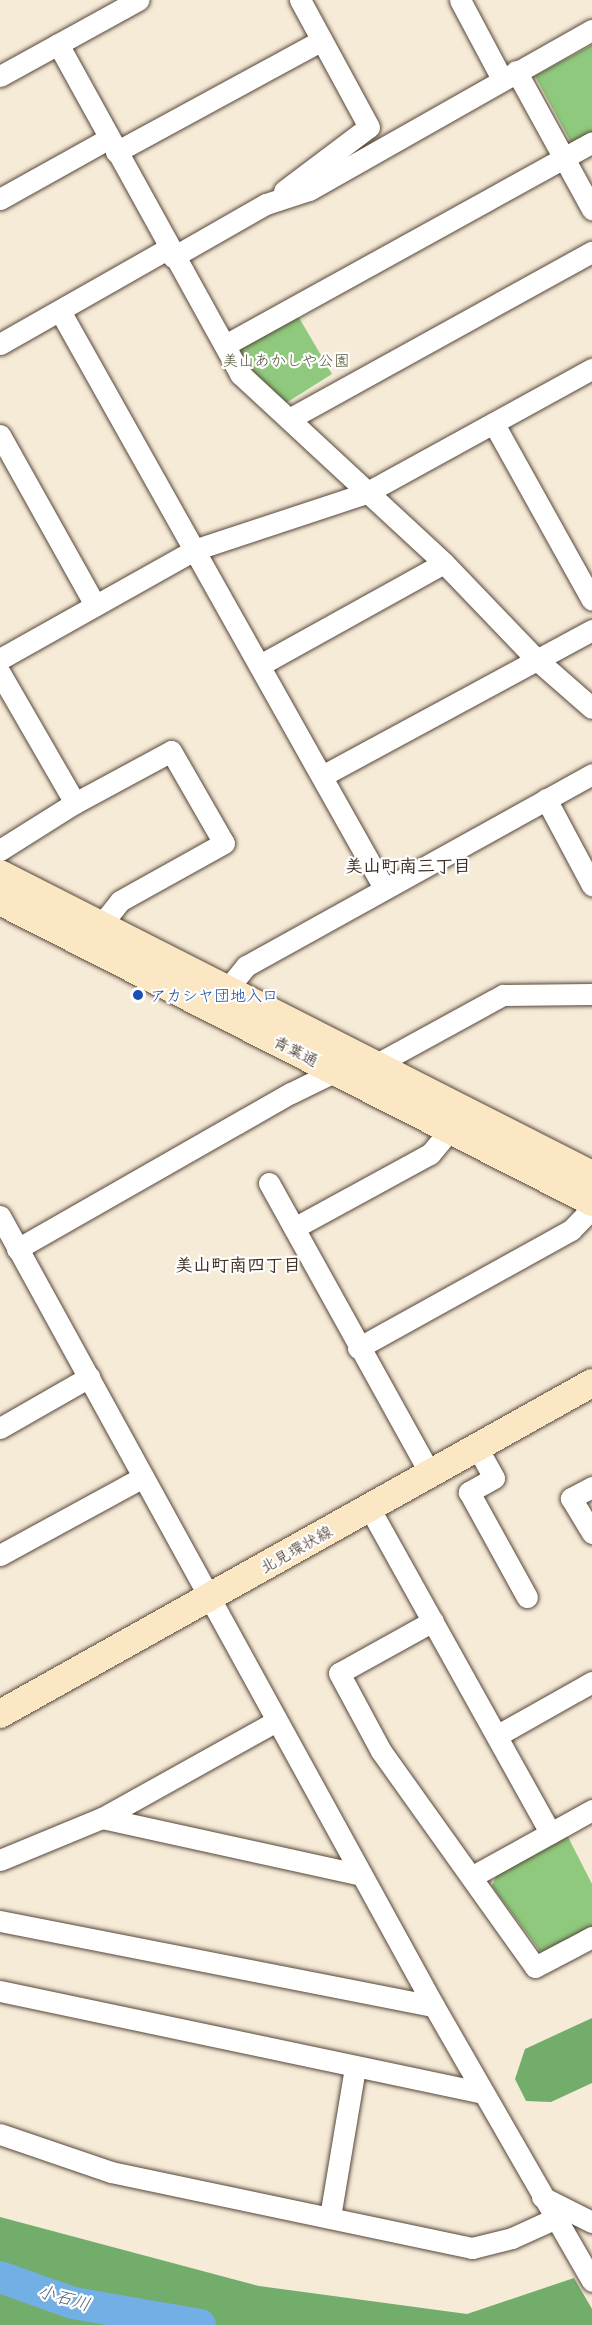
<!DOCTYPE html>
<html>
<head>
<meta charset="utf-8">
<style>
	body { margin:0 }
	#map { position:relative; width:592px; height:2325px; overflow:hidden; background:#f6ebd7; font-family:Delius,"Klee One",sans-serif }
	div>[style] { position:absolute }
	.green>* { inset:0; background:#8fc97d }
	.forest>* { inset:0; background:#73ad6c }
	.river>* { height:32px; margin:-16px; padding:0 16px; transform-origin:16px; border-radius:16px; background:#72afe5 }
	.roads { filter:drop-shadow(0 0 2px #57473a) drop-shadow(0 0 2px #57473a) }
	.street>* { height:21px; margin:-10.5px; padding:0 10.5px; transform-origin:10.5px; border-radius:10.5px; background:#fff }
	.secondary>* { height:28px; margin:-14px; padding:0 14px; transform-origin:14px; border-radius:14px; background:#fbe7c3 }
	.dots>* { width:16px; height:16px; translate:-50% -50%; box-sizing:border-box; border:3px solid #fff; border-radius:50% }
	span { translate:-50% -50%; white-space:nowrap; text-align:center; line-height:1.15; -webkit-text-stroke:4.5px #fff; paint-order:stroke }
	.park-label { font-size:16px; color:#545a3a }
	.transit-label { font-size:16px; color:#164399 }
	.left { translate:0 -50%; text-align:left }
	.street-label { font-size:16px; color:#3b2a1e }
	.neighbourhood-label { font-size:18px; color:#3b2a1e; font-weight:700 }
	.water-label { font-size:18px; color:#515f6e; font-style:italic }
</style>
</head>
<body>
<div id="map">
	<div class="green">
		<i style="clip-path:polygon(592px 45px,592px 136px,573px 146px,535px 76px)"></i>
		<i style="clip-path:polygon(298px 316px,332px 374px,286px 403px,244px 368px,235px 350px)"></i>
		<i style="clip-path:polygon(566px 1833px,592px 1884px,592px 1930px,551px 1953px,540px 1951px,492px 1886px,497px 1874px)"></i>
	</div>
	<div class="forest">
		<i style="clip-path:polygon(592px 2018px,592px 2083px,551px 2102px,526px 2101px,515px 2079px,525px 2049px)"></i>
		<i style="clip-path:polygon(0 2217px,259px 2286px,467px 2314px,574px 2278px,592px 2309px,592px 2325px,0 2325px)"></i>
	</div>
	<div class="river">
		<i style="left:0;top:2277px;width:77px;rotate:19.6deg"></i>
		<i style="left:73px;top:2303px;width:129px;rotate:9.8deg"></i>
	</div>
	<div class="roads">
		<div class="street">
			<i style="left:460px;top:0;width:89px;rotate:62deg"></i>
			<i style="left:58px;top:44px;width:377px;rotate:61.1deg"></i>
			<i style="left:240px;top:374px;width:278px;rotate:42.8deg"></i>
			<i style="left:444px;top:563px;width:133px;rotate:46.2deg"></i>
			<i style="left:536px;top:659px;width:74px;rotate:41.2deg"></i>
			<i style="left:516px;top:71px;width:158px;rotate:61.2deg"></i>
			<i style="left:0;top:76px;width:158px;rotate:-28.8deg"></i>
			<i style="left:116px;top:152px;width:234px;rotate:-28.5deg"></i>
			<i style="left:284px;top:191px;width:106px;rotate:-37deg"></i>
			<i style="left:369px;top:127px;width:145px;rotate:-118.5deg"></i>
			<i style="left:0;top:199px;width:124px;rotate:-29.1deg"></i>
			<i style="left:173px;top:257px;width:107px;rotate:-29.7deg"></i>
			<i style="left:266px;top:204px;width:45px;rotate:-18deg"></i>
			<i style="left:309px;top:190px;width:325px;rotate:-29.5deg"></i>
			<i style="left:60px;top:311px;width:662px;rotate:60.68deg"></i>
			<i style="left:0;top:344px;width:194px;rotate:-29.6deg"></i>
			<i style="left:225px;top:345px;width:419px;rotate:-28.9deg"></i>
			<i style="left:289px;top:419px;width:346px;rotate:-28.9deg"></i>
			<i style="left:494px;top:424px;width:201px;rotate:60.9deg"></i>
			<i style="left:0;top:435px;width:195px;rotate:60.8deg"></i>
			<i style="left:0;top:659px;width:223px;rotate:-29.3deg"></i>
			<i style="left:194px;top:550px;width:181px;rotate:-18.3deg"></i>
			<i style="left:366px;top:493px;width:258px;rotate:-28.8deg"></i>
			<i style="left:260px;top:665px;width:210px;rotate:-29deg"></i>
			<i style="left:0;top:673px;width:150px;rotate:60deg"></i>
			<i style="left:322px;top:776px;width:307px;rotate:-28.4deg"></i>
			<i style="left:546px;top:799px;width:98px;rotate:61.9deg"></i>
			<i style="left:0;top:850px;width:89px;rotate:-32.1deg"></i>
			<i style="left:75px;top:803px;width:109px;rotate:-28.4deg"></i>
			<i style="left:171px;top:751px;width:106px;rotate:60.1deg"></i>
			<i style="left:224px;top:843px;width:119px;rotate:150.9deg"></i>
			<i style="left:120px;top:901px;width:43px;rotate:128.5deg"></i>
			<i style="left:218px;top:1000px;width:44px;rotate:-50.5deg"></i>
			<i style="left:246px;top:966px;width:396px;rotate:-29deg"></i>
			<i style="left:269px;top:1183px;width:334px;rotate:61deg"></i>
			<i style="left:0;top:1216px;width:901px;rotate:61.22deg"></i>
			<i style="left:434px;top:2006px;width:317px;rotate:60.1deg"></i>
			<i style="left:294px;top:1228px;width:155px;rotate:-28.6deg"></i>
			<i style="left:430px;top:1154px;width:45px;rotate:-50.4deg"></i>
			<i style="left:17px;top:1249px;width:315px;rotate:-29.7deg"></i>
			<i style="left:291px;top:1093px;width:50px;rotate:-26.1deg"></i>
			<i style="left:336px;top:1071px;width:39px;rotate:-9deg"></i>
			<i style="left:375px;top:1065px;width:146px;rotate:-28.7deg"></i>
			<i style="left:503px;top:995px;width:89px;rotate:-0.6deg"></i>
			<i style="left:358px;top:1348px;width:244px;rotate:-29deg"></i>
			<i style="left:571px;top:1230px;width:30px;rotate:-46deg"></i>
			<i style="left:0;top:1428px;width:103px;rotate:-29.8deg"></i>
			<i style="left:478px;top:1449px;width:33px;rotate:61deg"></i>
			<i style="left:494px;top:1478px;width:29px;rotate:151deg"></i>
			<i style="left:469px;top:1492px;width:120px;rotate:61.1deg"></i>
			<i style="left:592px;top:1487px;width:24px;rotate:152deg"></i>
			<i style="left:571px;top:1498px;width:41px;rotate:59deg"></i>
			<i style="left:370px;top:1509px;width:371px;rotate:60.9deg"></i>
			<i style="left:0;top:1555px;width:163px;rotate:-28.6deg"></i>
			<i style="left:433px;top:1621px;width:107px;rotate:151deg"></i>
			<i style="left:339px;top:1673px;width:89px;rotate:61.7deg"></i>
			<i style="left:381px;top:1751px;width:265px;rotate:54.5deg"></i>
			<i style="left:535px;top:1967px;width:64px;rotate:-27.8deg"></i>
			<i style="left:498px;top:1735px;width:108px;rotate:-29.4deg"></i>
			<i style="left:102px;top:1818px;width:266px;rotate:12.4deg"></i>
			<i style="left:0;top:1860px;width:110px;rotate:-22.4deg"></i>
			<i style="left:102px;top:1818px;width:199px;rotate:-29.1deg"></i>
			<i style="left:473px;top:1876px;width:136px;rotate:-29deg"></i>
			<i style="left:0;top:1921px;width:442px;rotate:11.1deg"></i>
			<i style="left:0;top:1991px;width:494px;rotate:11.9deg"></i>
			<i style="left:0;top:2134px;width:117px;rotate:18.9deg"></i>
			<i style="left:111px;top:2172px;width:369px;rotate:11.9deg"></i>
			<i style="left:472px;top:2248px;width:41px;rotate:-14deg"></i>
			<i style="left:512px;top:2238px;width:48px;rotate:-24.4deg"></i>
			<i style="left:542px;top:2197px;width:56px;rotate:26.6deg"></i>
			<i style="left:330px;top:2217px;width:151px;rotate:-80.5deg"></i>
		</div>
		<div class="secondary">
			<i style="left:0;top:874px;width:664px;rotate:26.95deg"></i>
			<i style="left:0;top:901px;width:664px;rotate:26.95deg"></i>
			<i style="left:0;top:1714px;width:678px;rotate:-29.21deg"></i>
		</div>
	</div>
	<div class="dots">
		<i style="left:138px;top:995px;background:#1a4fb4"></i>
	</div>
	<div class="park-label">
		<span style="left:286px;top:360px">美山あかしや公園</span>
	</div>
	<div class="transit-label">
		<span class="left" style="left:150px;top:995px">アカシヤ団地入口</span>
	</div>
	<div class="street-label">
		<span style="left:296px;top:1051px;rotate:27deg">青葉通</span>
		<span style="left:296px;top:1549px;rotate:-29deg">北見環状線</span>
	</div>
	<div class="neighbourhood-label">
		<span style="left:408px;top:866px">美山町南三丁目</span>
		<span style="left:238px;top:1265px">美山町南四丁目</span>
	</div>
	<div class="water-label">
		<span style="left:64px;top:2298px;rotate:16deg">小石川</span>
	</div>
</div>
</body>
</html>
